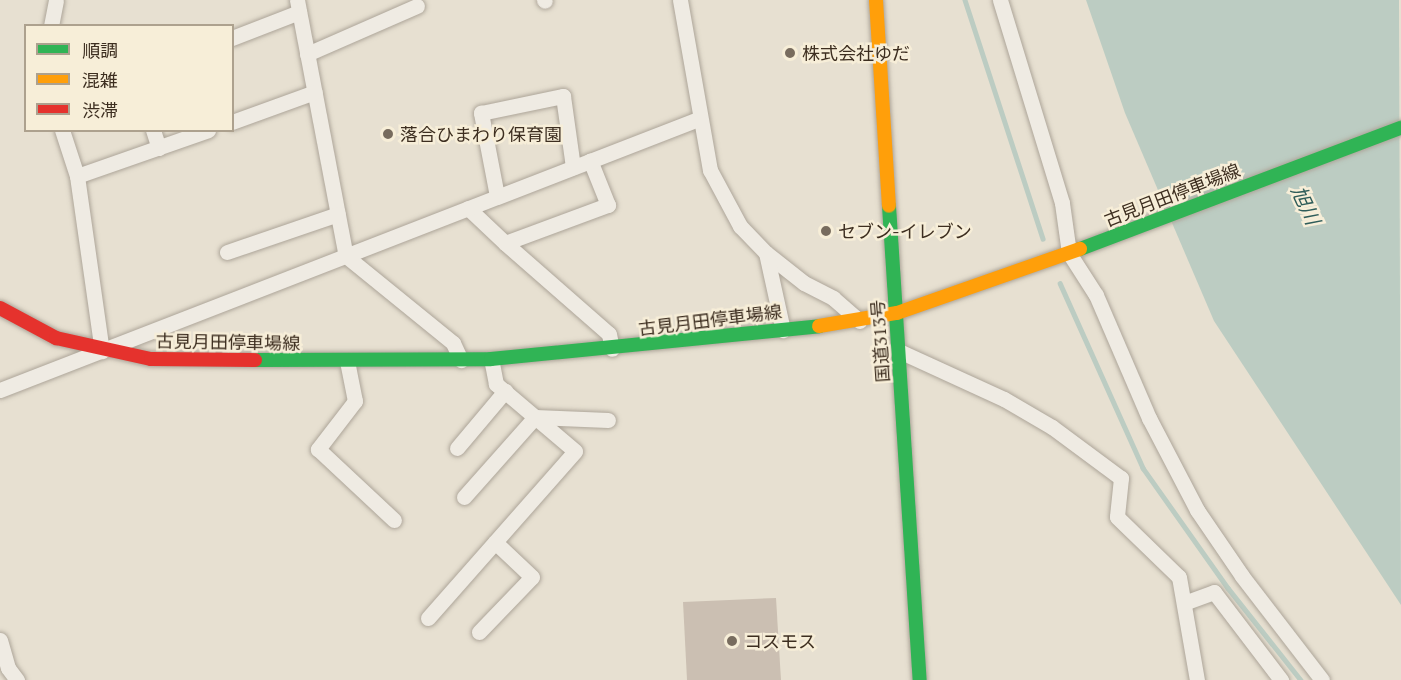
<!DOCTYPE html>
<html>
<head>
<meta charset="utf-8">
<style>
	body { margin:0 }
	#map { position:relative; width:1401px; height:680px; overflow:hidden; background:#e7e0d1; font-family:"PT Serif","Noto Sans JP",serif }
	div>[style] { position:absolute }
	.water>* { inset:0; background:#bcccc2 }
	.stream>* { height:4.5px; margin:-2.25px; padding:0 2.25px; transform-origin:2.25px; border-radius:2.25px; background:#bcccc2 }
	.building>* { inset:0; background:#cbbfb2 }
	.roads { filter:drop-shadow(0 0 2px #ada599) drop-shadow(0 0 2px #ada599) }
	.street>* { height:15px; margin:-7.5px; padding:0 7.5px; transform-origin:7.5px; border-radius:7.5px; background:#efebe3 }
	.fast>* { height:14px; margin:-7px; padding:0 7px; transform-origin:7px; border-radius:7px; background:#30b455 }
	.slow>* { height:14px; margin:-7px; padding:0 7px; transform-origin:7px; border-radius:7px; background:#ff9f0a }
	.jam>* { height:14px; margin:-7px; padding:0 7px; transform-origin:7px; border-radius:7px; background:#e5322d }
	.dots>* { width:16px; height:16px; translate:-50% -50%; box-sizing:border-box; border:3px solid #f7eed8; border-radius:50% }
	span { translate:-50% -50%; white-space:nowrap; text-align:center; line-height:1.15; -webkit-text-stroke:5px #f7eed8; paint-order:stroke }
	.poi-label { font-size:18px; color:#3d2e20 }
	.left { translate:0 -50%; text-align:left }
	.street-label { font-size:18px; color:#3d2e20 }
	.water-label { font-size:20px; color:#2f5d5a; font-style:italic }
	.legend { position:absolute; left:24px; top:24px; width:210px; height:108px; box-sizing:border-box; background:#f7eed8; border:2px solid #ada18e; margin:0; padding:8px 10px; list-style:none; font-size:18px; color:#3d2e20 }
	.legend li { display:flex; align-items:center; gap:12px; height:30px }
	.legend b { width:30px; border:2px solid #ada18e }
</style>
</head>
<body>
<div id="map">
	<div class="water">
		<i style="clip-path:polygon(1086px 0,1399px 0,1401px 605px,1214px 321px,1125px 113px)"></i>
	</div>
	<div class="stream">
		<i style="left:965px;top:0;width:251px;rotate:71.9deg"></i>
		<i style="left:1060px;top:283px;width:203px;rotate:65.8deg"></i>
		<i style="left:1143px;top:468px;width:147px;rotate:54.7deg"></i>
		<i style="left:1228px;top:588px;width:117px;rotate:51.6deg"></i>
	</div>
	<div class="building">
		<i style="clip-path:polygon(776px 598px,781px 680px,687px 680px,683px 602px)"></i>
	</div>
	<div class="roads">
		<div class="street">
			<i style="left:297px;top:0;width:261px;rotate:79.2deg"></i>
			<i style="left:346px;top:256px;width:138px;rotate:39.1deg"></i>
			<i style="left:453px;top:343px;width:19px;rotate:65deg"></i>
			<i style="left:544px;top:0;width:1px;rotate:45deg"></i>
			<i style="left:680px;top:0;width:173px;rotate:80deg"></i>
			<i style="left:710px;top:170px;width:64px;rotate:61.8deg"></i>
			<i style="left:740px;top:226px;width:37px;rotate:46deg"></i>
			<i style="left:766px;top:253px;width:48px;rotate:38.3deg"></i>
			<i style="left:804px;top:283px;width:33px;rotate:27deg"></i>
			<i style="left:833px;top:298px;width:35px;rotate:41deg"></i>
			<i style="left:1000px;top:0;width:212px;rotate:73deg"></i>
			<i style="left:1062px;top:203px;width:50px;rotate:82deg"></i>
			<i style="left:1069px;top:253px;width:50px;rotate:57.3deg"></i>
			<i style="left:1096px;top:295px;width:134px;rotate:66.7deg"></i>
			<i style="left:1149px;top:418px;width:104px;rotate:62.4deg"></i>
			<i style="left:1197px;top:510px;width:80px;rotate:55.7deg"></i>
			<i style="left:1242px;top:576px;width:131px;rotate:52.4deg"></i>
			<i style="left:51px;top:26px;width:26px;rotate:-79deg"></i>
			<i style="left:232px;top:38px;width:72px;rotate:-21.2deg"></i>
			<i style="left:307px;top:54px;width:120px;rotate:-23.6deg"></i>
			<i style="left:232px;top:122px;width:88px;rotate:-19.9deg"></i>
			<i style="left:62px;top:130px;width:48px;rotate:71.9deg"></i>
			<i style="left:77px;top:176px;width:177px;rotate:81.9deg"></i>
			<i style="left:153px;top:130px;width:19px;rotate:72deg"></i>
			<i style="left:77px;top:176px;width:139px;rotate:-19.3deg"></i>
			<i style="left:497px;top:196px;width:85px;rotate:-100.9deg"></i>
			<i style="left:481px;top:113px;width:84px;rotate:-11.7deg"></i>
			<i style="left:563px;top:96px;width:72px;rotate:82deg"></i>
			<i style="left:468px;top:208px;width:51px;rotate:43.4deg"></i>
			<i style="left:505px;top:243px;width:110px;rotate:-20.3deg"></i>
			<i style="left:608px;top:205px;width:48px;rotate:-111.8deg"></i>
			<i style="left:505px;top:243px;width:138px;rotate:41.2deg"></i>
			<i style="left:609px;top:334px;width:15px;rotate:79deg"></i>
			<i style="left:227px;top:252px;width:117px;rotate:-18.9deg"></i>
			<i style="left:766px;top:253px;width:79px;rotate:77.6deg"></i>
			<i style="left:899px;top:351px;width:115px;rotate:24.6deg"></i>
			<i style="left:1004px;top:399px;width:56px;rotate:30.3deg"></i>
			<i style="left:1052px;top:427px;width:86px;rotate:36.5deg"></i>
			<i style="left:1121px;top:478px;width:39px;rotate:96deg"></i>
			<i style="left:1117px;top:517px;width:86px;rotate:44.1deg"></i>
			<i style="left:1179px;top:577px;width:105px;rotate:80.1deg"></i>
			<i style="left:347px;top:361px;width:41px;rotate:78.7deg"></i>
			<i style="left:355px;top:401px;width:61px;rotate:127.6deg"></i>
			<i style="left:318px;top:449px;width:104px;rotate:43.1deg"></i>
			<i style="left:0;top:390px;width:749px;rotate:-21.22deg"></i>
			<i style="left:457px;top:448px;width:75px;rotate:-49.9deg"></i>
			<i style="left:464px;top:497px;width:107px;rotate:-48.4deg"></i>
			<i style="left:535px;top:417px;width:73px;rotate:2.4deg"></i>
			<i style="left:1184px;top:603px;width:32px;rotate:-20deg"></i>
			<i style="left:1214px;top:592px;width:111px;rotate:52.7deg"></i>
			<i style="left:428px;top:618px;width:222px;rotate:-48.6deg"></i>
			<i style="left:575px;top:451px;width:104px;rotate:-139.7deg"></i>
			<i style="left:496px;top:384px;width:25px;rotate:-101deg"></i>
			<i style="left:479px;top:632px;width:76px;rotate:-46.1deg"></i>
			<i style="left:532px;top:577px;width:51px;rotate:-136.6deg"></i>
			<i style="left:0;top:640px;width:29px;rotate:74deg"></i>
			<i style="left:8px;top:668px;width:15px;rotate:53deg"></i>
		</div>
		<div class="fast">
			<i style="left:889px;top:206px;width:475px;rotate:86.3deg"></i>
			<i style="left:1080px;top:249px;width:343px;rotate:-20.7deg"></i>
			<i style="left:255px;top:360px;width:236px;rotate:-0.2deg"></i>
			<i style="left:491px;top:359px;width:330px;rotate:-5.7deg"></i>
		</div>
		<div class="slow">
			<i style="left:876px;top:0;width:206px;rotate:86.4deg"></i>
			<i style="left:819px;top:326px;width:79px;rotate:-9.5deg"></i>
			<i style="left:897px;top:313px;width:194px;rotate:-19.3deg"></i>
		</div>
		<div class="jam">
			<i style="left:0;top:308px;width:64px;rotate:28.2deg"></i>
			<i style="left:56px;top:338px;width:97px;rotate:12.5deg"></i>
			<i style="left:151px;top:359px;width:104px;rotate:0.6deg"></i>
		</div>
	</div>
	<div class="dots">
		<i style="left:790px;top:53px;background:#786c5e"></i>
		<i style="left:388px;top:134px;background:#786c5e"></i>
		<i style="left:826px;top:231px;background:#786c5e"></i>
		<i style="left:732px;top:641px;background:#786c5e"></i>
	</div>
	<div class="poi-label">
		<span class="left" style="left:802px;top:53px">株式会社ゆだ</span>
		<span class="left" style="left:400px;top:134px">落合ひまわり保育園</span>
		<span class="left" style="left:838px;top:231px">セブン-イレブン</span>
		<span class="left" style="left:744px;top:641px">コスモス</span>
	</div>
	<div class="street-label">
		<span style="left:1172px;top:195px;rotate:-21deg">古見月田停車場線</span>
		<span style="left:710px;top:320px;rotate:-7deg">古見月田停車場線</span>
		<span style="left:880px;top:341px;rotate:-94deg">国道313号</span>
		<span style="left:228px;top:342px;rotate:1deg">古見月田停車場線</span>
	</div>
	<div class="water-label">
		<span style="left:1306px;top:205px;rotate:65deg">旭川</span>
	</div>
	<ul class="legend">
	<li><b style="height:8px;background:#30b455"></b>順調</li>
	<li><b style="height:8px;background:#ff9f0a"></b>混雑</li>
	<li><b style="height:8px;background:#e5322d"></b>渋滞</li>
	</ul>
</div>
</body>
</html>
